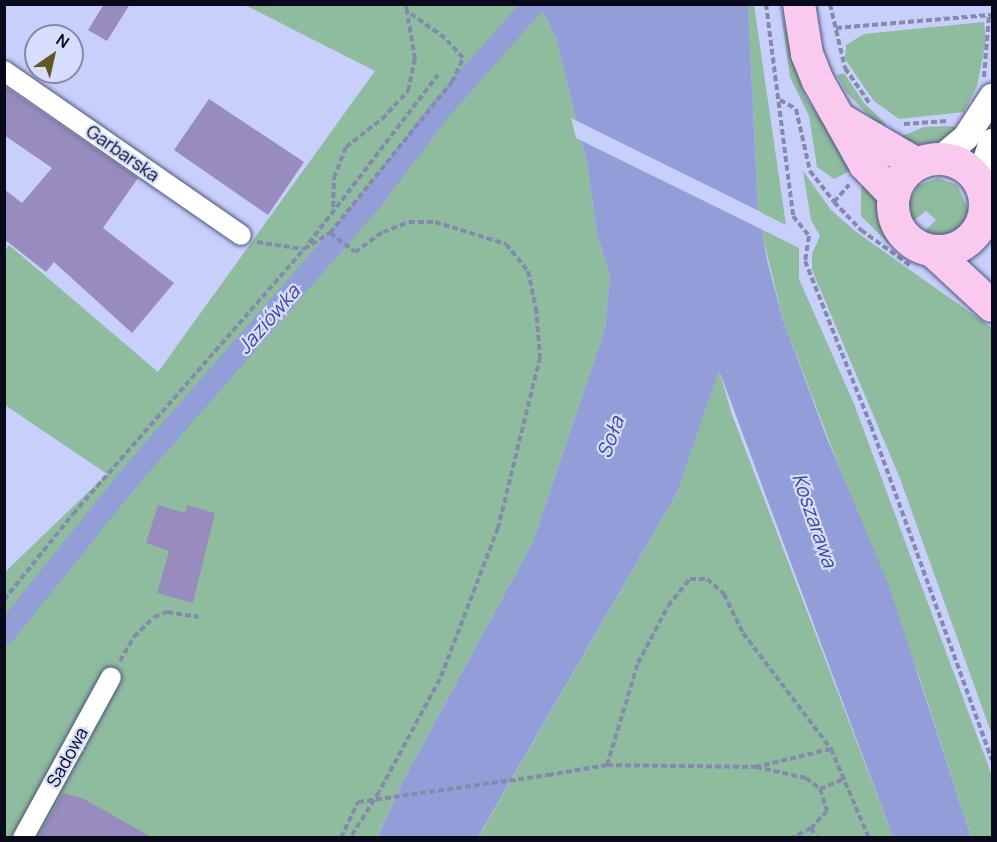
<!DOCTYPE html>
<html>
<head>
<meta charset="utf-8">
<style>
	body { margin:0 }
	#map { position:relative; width:997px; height:842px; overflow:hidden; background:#c7cffa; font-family:Manrope,sans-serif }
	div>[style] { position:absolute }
	.green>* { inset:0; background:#8fbb9e }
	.water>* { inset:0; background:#939ed9 }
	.pier>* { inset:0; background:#c7cffa }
	.canal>* { height:22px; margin:-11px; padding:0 11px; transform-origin:11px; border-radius:11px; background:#939ed9 }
	.building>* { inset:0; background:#988bbd }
	.path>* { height:4px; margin-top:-2px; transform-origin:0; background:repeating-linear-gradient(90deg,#858aac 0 6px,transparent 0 9px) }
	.roads { filter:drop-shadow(0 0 2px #4d5481) drop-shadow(0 0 2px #4d5481) }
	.minor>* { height:20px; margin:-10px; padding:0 10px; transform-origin:10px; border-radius:10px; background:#fff }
	.tertiary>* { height:26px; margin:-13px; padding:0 13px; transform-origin:13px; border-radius:13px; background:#fff }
	.primary>* { height:32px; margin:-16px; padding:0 16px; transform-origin:16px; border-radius:16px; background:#facaee }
	.primary>.ring { margin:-16px; padding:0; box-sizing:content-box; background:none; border:32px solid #facaee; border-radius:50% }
	.path-bridge>* { height:4px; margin-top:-2px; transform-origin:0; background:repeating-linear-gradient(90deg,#858aac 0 6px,transparent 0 9px) }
	span { translate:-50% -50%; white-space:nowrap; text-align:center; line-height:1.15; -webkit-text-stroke:4.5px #d7ddfd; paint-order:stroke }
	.street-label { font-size:18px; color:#080a1b }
	.water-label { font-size:20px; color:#424991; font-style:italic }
	.frame { position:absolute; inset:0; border:6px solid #080a1b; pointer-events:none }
	.north { position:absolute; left:24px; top:24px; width:60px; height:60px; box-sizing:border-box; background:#d7ddfd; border:2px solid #8489a3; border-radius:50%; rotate:34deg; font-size:16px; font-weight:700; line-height:24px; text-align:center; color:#080a1b }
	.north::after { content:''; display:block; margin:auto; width:21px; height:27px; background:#635724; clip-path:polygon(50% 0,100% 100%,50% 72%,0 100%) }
</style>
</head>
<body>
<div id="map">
	<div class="green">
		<i style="clip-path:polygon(245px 5px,540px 5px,557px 41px,588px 168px,597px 234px,610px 275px,605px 329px,533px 542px,403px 781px,377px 837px,5px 837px,5px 572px,107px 474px,5px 405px,4px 252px,9px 245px,158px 372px,375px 71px)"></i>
		<i style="clip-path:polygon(748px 5px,754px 5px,786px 225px,758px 211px)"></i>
		<i style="clip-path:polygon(780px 5px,793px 62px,806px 98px,854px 169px,834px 179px,817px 167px,809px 116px,790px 77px)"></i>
		<i style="clip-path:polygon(984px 22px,986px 41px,977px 86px,964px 112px,899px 119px,874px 101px,845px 59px,846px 45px,864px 34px)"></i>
		<i style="clip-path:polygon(844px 73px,864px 103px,885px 123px,884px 131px,846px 92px,837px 75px)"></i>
		<i style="clip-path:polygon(951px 126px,961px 129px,943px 142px,907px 145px,895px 139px,924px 127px)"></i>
		<i style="clip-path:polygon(803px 171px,831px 210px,855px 231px,992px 328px,992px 735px,899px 476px,812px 270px,812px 254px,820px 236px,811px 220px)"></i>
		<i style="clip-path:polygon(938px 178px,957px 185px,968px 209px,966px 219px,954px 233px,936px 237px,923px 233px,936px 220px,926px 211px,912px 222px,909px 202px,919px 185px)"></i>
		<i style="clip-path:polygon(866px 180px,878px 202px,889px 244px,861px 216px,861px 189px)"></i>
		<i style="clip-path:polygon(761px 229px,799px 248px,799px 279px,854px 404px,992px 776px,992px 837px,971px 837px,919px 676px,783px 320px)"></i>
		<i style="clip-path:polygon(719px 369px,731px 412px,893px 837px,478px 838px,677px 493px)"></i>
	</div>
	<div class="water">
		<i style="clip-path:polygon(540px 5px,748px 5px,758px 211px,768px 264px,783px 320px,826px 436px,888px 583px,971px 837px,893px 837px,719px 370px,677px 493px,478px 837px,377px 838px,403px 781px,533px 542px,605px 329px,610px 275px,597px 234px,588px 168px,557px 41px)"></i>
	</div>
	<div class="pier">
		<i style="clip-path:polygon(571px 118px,761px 212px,765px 231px,576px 138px)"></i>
	</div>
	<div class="canal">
		<i style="left:4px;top:634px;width:203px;rotate:-51.2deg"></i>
		<i style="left:131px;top:476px;width:365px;rotate:-48.9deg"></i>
		<i style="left:371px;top:201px;width:113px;rotate:-52.9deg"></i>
		<i style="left:439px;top:111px;width:143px;rotate:-48.4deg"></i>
	</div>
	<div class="building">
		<i style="clip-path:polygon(104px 4px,130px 4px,107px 41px,88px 30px)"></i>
		<i style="clip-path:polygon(4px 86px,138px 178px,103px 228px,174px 283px,132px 333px,54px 262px,46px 272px,4px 239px,4px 189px,22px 203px,52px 168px,4px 135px)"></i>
		<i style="clip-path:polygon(209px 99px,304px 162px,268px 215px,174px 150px)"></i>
		<i style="clip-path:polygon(158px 505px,185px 513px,187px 505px,215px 513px,193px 603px,157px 593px,169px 551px,146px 543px)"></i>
		<i style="clip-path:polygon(63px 793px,84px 799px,151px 837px,38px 837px)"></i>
	</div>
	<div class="path">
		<i style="left:766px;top:4px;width:214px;rotate:82.7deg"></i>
		<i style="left:793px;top:216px;width:26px;rotate:51deg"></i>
		<i style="left:809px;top:236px;width:25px;rotate:99deg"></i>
		<i style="left:805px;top:261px;width:178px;rotate:68.2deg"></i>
		<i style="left:871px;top:426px;width:355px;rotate:70.1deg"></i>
		<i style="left:830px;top:4px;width:66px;rotate:76.8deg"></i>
		<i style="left:845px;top:68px;width:44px;rotate:55.2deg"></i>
		<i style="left:836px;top:28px;width:157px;rotate:-4.8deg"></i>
		<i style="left:984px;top:77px;width:62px;rotate:-85.4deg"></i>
		<i style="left:780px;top:100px;width:18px;rotate:29deg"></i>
		<i style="left:796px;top:109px;width:64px;rotate:77.3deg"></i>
		<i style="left:810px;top:171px;width:39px;rotate:52deg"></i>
		<i style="left:834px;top:202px;width:23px;rotate:-49deg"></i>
		<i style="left:904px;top:124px;width:43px;rotate:-4deg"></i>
		<i style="left:834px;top:202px;width:39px;rotate:46deg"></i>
		<i style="left:861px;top:230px;width:62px;rotate:35.8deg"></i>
		<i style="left:333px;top:207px;width:29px;rotate:-88deg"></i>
		<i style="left:334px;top:178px;width:33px;rotate:-69deg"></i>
		<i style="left:346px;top:147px;width:46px;rotate:-37.9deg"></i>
		<i style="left:382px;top:119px;width:38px;rotate:-47deg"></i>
		<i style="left:408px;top:91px;width:33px;rotate:-78deg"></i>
		<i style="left:415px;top:59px;width:49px;rotate:-99.5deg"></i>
		<i style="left:330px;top:233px;width:31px;rotate:37deg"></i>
		<i style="left:355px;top:252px;width:34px;rotate:-36deg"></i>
		<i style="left:383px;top:232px;width:28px;rotate:-21deg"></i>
		<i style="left:409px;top:222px;width:26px"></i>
		<i style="left:435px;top:222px;width:74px;rotate:17.2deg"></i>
		<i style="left:506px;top:244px;width:35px;rotate:51deg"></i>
		<i style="left:528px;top:271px;width:38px;rotate:78deg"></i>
		<i style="left:536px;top:308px;width:49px;rotate:85.3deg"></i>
		<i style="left:540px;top:357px;width:176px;rotate:103.8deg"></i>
		<i style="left:498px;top:528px;width:162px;rotate:111deg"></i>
		<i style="left:440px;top:679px;width:128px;rotate:118.4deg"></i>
		<i style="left:379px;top:792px;width:54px;rotate:122.2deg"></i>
		<i style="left:257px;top:242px;width:47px;rotate:8.7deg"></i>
		<i style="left:309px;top:243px;width:212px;rotate:-52.5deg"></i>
		<i style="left:4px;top:600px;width:110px;rotate:-51.3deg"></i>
		<i style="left:73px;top:514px;width:352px;rotate:-48.9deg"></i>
		<i style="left:304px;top:249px;width:31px;rotate:-32deg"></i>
		<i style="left:330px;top:233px;width:194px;rotate:-51.1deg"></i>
		<i style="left:452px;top:82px;width:26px;rotate:-65deg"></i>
		<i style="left:463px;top:58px;width:27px;rotate:-132deg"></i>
		<i style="left:445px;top:38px;width:47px;rotate:-144.6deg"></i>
		<i style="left:407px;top:11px;width:7px;rotate:-98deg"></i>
		<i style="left:120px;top:661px;width:28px;rotate:-60deg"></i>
		<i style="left:134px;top:637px;width:28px;rotate:-45deg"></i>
		<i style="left:154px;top:617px;width:14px;rotate:-21deg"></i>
		<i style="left:167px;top:612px;width:32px;rotate:9deg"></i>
		<i style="left:607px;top:765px;width:107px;rotate:-73.1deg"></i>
		<i style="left:638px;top:663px;width:64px;rotate:-62.2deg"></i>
		<i style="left:668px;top:606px;width:35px;rotate:-51deg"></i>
		<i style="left:690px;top:579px;width:17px"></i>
		<i style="left:707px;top:579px;width:23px;rotate:41deg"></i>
		<i style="left:724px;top:594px;width:43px;rotate:64deg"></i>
		<i style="left:743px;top:633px;width:146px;rotate:52.8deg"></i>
		<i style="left:831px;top:749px;width:97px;rotate:66.9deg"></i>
		<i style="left:756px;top:767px;width:51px;rotate:12.4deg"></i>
		<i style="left:806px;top:778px;width:18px;rotate:38deg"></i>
		<i style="left:820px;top:789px;width:23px;rotate:72deg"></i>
		<i style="left:827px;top:811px;width:23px;rotate:133deg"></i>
		<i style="left:811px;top:828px;width:21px;rotate:152deg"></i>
		<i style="left:548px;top:775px;width:60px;rotate:-9.6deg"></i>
		<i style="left:607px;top:765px;width:148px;rotate:0.8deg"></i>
		<i style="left:755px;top:767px;width:78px;rotate:-13.3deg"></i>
		<i style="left:820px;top:789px;width:28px;rotate:-23deg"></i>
		<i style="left:811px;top:828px;width:12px;rotate:59deg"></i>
		<i style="left:341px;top:838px;width:40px;rotate:-65deg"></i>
	</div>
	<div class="roads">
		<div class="minor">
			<i style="left:4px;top:71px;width:288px;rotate:34.7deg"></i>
			<i style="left:23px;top:838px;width:183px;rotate:-61.3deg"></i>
		</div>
		<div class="tertiary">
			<i style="left:940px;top:159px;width:34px;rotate:-40deg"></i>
			<i style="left:966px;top:137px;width:48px;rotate:-57deg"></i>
			<i style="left:979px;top:181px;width:41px;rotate:-71.6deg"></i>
		</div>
		<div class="primary">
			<i style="left:799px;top:4px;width:51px;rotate:80.9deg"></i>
			<i style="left:807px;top:54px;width:29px;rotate:68deg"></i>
			<i style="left:818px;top:81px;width:96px;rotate:60.8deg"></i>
			<i style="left:865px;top:165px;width:42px;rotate:46deg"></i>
			<i style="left:842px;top:120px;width:87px;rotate:30.4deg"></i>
			<i class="ring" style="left:893px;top:159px;width:60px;height:60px"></i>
			<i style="left:934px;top:252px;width:79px;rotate:43deg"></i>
		</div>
	</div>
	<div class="path-bridge">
		<i style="left:358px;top:802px;width:192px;rotate:-8.1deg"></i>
	</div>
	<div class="street-label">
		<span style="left:123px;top:153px;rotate:35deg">Garbarska</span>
		<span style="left:67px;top:757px;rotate:-61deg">Sadowa</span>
	</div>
	<div class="water-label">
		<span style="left:268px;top:319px;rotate:-49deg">Jaziówka</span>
		<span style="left:610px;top:437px;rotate:-70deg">Soła</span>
		<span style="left:815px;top:520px;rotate:71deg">Koszarawa</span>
	</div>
	<div class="frame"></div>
	<div class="north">N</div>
</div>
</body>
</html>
